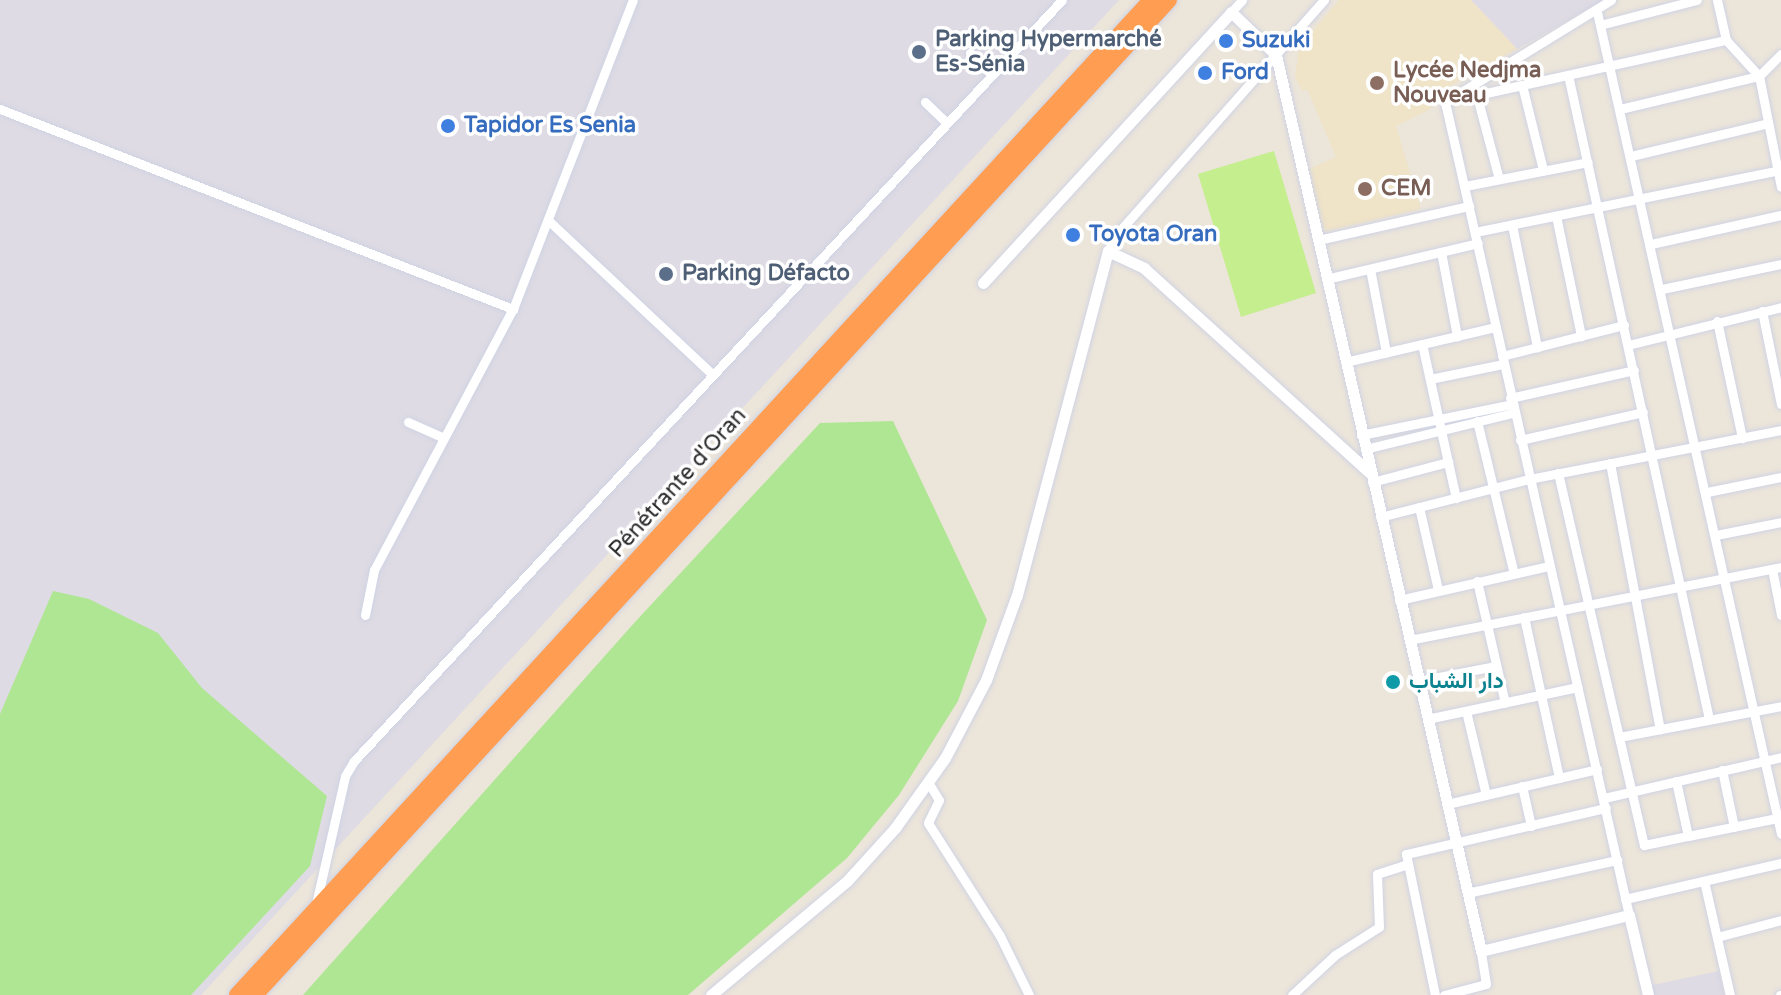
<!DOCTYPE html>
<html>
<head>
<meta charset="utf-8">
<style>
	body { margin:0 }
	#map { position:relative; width:1781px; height:995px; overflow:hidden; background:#ece5da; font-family:"Varela Round",Vazirmatn,sans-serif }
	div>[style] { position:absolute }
	.industrial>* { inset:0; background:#dedbe4 }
	.education>* { inset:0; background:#efe3c8 }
	.green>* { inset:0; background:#afe693 }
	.pitch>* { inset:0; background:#c5ee8e }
	.roads { filter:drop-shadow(0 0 2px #cfd3e3) drop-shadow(0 0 2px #cfd3e3) }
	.minor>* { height:9px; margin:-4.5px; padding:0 4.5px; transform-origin:4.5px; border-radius:4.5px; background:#fff }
	.tertiary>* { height:11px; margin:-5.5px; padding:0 5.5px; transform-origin:5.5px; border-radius:5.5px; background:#fff }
	.motorway>* { height:16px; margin:-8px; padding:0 8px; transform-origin:8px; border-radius:8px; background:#ff9e52 }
	.dots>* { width:22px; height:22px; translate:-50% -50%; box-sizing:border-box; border:4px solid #fff; border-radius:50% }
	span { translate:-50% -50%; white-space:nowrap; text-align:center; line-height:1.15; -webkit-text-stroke:7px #fff; paint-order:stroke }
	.service-label { font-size:22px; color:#4e5e75; font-weight:700 }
	.left { translate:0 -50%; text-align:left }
	.shop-label { font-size:22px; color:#366cbe; font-weight:700 }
	.education-label { font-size:22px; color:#785e54; font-weight:700 }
	.street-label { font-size:22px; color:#292929 }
	.culture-label { font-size:22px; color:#0d838f; font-weight:700 }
</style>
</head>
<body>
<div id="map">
	<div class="industrial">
		<i style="clip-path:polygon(0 0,1119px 0,201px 995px,0 995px)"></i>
		<i style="clip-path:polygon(1471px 0,1603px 0,1517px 49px)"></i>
		<i style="clip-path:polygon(1719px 971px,1724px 995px,1644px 995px,1643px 987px)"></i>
	</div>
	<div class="education">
		<i style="clip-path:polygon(1339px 0,1471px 0,1517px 49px,1428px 98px,1431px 109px,1396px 126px,1421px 209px,1323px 232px,1309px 169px,1336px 157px,1307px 89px,1302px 91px,1295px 77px,1299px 47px)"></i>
	</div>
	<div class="green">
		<i style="clip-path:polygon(893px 421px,987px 620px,958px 701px,899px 795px,847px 858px,688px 995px,303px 995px,635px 622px,820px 423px)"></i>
		<i style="clip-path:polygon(53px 591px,89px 599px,158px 633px,202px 688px,327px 796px,310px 866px,191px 995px,0 995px,0 714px)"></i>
	</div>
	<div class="pitch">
		<i style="clip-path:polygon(1274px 151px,1316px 293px,1241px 317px,1198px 174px)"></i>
	</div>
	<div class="roads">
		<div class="minor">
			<i style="left:1611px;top:0;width:195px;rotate:148.4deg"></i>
			<i style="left:1445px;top:102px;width:834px;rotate:77.25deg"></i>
			<i style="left:1717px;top:0;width:41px;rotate:77.3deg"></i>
			<i style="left:1726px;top:40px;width:49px;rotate:47.5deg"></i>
			<i style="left:1759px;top:76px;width:113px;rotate:78.8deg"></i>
			<i style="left:1231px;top:12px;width:16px;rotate:-47deg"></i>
			<i style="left:1597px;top:12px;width:842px;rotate:77.38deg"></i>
			<i style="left:1600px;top:25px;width:100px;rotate:-14.5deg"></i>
			<i style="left:970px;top:53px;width:31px;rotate:45deg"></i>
			<i style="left:1568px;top:75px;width:659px;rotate:77.65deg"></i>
			<i style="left:1522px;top:85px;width:88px;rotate:76.1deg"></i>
			<i style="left:1475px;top:89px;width:93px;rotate:75.1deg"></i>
			<i style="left:1477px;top:95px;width:255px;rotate:-12.5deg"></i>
			<i style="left:925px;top:102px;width:30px;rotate:44deg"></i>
			<i style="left:0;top:109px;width:551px;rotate:21.3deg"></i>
			<i style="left:1620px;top:109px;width:143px;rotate:-13.4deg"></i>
			<i style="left:1759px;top:76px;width:31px;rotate:-45deg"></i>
			<i style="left:1631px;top:156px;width:141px;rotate:-13.5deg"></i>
			<i style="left:1465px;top:186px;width:125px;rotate:-11deg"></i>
			<i style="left:1556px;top:216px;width:123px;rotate:78.2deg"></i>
			<i style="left:548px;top:220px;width:225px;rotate:43.2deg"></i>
			<i style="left:1512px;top:225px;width:125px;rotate:78.4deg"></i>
			<i style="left:1475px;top:232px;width:312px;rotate:-11.5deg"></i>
			<i style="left:1318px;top:240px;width:155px;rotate:-12.7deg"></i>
			<i style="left:1651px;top:244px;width:133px;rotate:-12.6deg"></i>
			<i style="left:1108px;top:251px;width:18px;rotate:-63deg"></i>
			<i style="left:1116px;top:235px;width:314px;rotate:-48.5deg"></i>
			<i style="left:1441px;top:252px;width:86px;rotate:79.2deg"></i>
			<i style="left:1370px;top:269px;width:85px;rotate:79.1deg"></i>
			<i style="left:1326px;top:279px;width:156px;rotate:-13.3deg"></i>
			<i style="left:1662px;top:289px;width:122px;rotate:-11.9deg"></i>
			<i style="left:1762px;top:311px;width:95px;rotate:78.5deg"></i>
			<i style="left:1717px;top:321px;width:120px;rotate:77.9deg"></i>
			<i style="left:1422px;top:344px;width:158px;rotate:77.6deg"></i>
			<i style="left:1628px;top:345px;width:158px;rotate:-13.9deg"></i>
			<i style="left:1502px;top:356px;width:126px;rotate:-14.3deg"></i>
			<i style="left:1345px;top:362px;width:154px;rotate:-13.1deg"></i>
			<i style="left:1430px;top:379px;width:75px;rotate:-11.6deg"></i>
			<i style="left:1510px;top:398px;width:127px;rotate:-12.7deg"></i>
			<i style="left:1477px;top:421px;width:157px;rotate:76.4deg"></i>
			<i style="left:408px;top:422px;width:39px;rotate:24deg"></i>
			<i style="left:1361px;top:435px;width:154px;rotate:-11.6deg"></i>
			<i style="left:1520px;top:440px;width:126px;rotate:-12.8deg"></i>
			<i style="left:1365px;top:449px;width:152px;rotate:-13.7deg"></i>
			<i style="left:1610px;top:463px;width:271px;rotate:79.4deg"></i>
			<i style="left:1558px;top:473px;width:382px;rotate:77deg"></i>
			<i style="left:1644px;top:845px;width:45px;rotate:-11.6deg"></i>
			<i style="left:1372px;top:482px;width:79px;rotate:-14.7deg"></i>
			<i style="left:1707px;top:492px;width:76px;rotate:-11.5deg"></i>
			<i style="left:1419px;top:507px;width:85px;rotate:77.1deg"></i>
			<i style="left:1380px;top:517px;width:154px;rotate:-14.3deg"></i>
			<i style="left:1529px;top:479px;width:257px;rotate:-11deg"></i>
			<i style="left:1716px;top:535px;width:66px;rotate:-11.3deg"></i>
			<i style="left:1772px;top:569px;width:47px;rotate:78.9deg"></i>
			<i style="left:1477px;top:581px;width:125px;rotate:77.1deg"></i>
			<i style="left:1399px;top:600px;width:154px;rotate:-12.8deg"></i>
			<i style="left:365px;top:615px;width:46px;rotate:-78.7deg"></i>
			<i style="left:374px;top:570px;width:296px;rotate:-62deg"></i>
			<i style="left:513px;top:309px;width:331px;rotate:-68.8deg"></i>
			<i style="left:1524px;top:617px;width:165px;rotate:77.7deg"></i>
			<i style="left:1409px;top:640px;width:379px;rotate:-11.1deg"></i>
			<i style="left:1418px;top:681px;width:78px;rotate:-11deg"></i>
			<i style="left:1466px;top:711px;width:86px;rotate:76.6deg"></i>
			<i style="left:1427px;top:719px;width:154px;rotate:-12deg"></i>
			<i style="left:1619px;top:737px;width:165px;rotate:-10.8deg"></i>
			<i style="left:1722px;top:770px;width:58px;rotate:78.1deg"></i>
			<i style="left:1676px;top:781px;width:56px;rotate:77.7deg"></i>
			<i style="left:1688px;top:836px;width:91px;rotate:-11.4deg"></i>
			<i style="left:928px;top:782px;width:21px;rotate:59deg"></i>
			<i style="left:939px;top:800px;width:25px;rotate:116deg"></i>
			<i style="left:928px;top:823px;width:134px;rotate:57.5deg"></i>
			<i style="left:1000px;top:936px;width:66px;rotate:63.8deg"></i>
			<i style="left:1522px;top:786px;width:41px;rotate:77.3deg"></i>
			<i style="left:1604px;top:798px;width:182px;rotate:-13deg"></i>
			<i style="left:1447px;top:804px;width:154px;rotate:-13.1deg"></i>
			<i style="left:1704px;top:881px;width:117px;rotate:77.2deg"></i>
			<i style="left:1467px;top:893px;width:154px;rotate:-12.4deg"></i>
			<i style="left:1625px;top:899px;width:160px;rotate:-13deg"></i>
			<i style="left:316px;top:904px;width:131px;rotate:-77.2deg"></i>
			<i style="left:345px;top:776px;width:17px;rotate:-59deg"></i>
			<i style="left:354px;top:761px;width:1039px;rotate:-47.07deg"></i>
			<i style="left:1717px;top:937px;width:66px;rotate:-14.9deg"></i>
			<i style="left:1292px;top:995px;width:59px;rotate:-42.9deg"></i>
			<i style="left:1335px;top:955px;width:52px;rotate:-32.5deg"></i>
			<i style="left:1379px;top:927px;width:53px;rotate:-92.2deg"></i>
			<i style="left:1377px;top:874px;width:28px;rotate:-18deg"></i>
			<i style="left:1435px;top:995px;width:144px;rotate:-101.6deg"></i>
			<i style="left:1406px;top:854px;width:205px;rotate:-13deg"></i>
			<i style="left:1444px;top:995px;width:43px;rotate:-14.7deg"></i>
			<i style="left:1486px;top:984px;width:33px;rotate:-99deg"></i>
			<i style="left:1780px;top:995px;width:1px"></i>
		</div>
		<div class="tertiary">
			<i style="left:983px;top:283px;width:367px;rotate:-47.5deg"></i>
			<i style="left:1231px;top:12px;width:62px;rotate:43.7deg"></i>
			<i style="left:1276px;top:55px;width:919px;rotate:77.11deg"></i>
			<i style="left:1481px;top:951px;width:152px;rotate:-13.7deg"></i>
			<i style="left:1629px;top:915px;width:82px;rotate:76.6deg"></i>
			<i style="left:711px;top:995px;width:177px;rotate:-40deg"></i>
			<i style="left:847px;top:881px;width:72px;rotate:-47.8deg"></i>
			<i style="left:895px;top:828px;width:86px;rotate:-54.5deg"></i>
			<i style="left:945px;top:758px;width:88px;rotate:-62.3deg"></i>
			<i style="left:986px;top:680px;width:90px;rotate:-70deg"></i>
			<i style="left:1017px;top:595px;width:356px;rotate:-75.2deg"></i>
			<i style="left:1108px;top:251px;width:40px;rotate:25deg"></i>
			<i style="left:1144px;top:268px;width:305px;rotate:42.2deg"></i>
		</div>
		<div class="motorway">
			<i style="left:237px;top:995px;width:1351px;rotate:-47.43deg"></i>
			<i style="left:255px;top:995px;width:1351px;rotate:-47.43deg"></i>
		</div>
	</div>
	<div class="dots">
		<i style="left:1226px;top:41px;background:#3f7fe0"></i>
		<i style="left:919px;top:52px;background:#5c6f8a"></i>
		<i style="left:1205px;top:73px;background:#3f7fe0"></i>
		<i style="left:1377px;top:83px;background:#8d6e63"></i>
		<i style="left:448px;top:126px;background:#3f7fe0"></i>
		<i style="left:1365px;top:189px;background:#8d6e63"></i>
		<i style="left:1073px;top:235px;background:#3f7fe0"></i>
		<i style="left:666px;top:274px;background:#5c6f8a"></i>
		<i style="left:1393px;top:682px;background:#0f9aa8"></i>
	</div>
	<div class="service-label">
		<span class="left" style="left:935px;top:52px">Parking Hypermarché<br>Es-Sénia</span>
		<span class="left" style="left:682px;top:274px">Parking Défacto</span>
	</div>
	<div class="shop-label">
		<span class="left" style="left:1242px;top:41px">Suzuki</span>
		<span class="left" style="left:1221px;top:73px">Ford</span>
		<span class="left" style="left:464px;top:126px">Tapidor Es Senia</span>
		<span class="left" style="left:1089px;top:235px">Toyota Oran</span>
	</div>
	<div class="education-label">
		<span class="left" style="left:1393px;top:83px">Lycée Nedjma<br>Nouveau</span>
		<span class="left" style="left:1381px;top:189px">CEM</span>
	</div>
	<div class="street-label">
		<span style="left:678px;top:483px;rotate:-48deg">Pénétrante d'Oran</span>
	</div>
	<div class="culture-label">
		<span class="left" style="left:1409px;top:682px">دار الشباب</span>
	</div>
</div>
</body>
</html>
